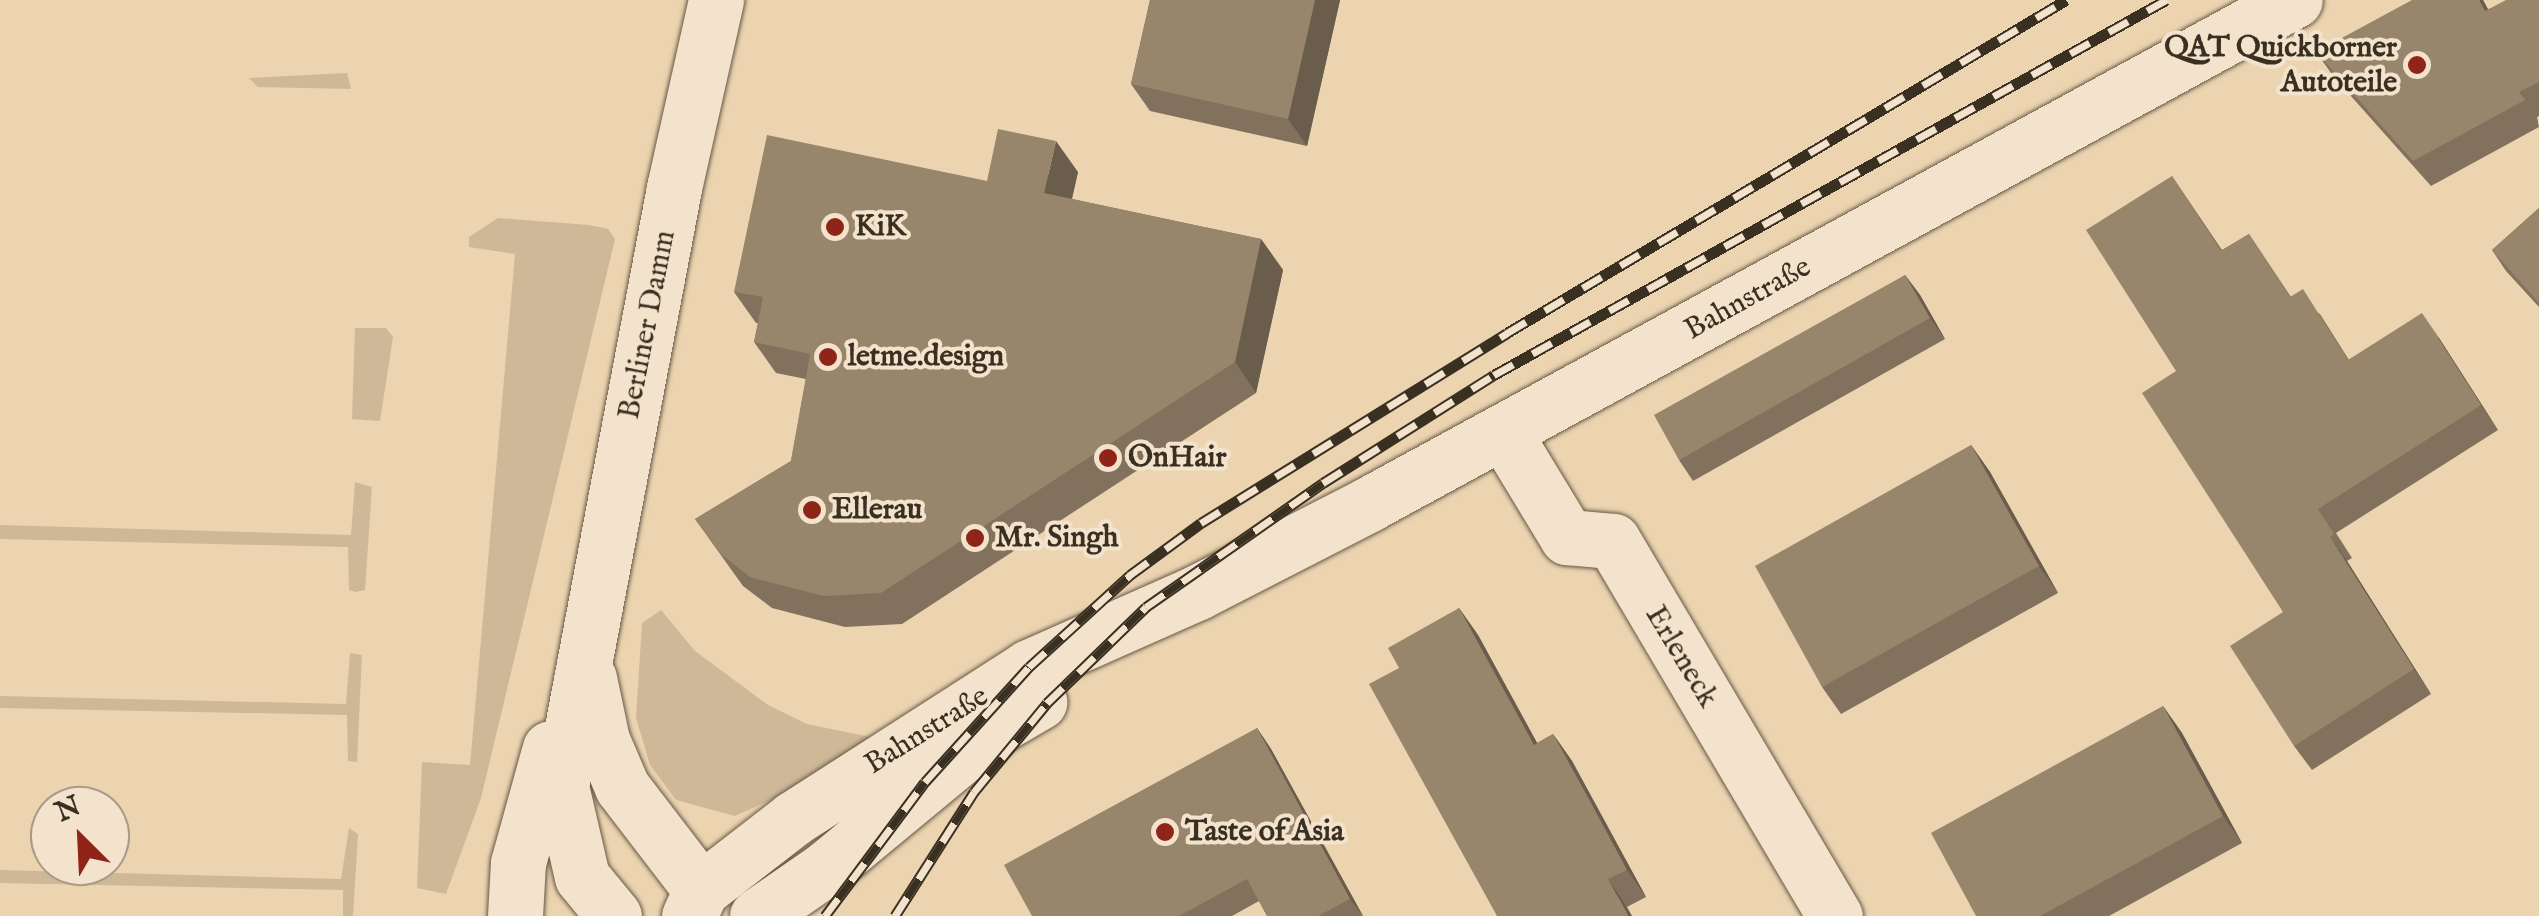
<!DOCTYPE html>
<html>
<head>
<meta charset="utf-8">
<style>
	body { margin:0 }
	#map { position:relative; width:2539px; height:916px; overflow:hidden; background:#ecd4b0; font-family:"IM FELL English",serif }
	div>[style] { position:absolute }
	.green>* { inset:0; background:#ceb898 }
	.roads { filter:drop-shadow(0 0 2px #665946) drop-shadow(0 0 2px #665946) }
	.minor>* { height:55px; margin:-27.5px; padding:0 27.5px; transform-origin:27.5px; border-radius:27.5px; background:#f3e3cc }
	.secondary>* { height:55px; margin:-27.5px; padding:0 27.5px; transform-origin:27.5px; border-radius:27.5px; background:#f3e3cc }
	.rail>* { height:11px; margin-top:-5.5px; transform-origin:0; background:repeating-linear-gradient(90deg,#f3e3cc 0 22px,#3a3022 0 44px); box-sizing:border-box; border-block:2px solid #3a3022 }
	.wall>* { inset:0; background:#82725d }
	.shaded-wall>* { inset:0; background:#6a5d4c }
	.building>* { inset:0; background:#97856c }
	.dots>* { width:28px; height:28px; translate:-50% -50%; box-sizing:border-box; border:5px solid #f3e3cc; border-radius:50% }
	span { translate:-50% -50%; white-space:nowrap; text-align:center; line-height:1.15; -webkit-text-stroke:8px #f3e3cc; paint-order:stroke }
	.poi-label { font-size:30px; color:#3a3022; font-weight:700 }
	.right { translate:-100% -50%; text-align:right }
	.left { translate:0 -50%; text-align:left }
	.street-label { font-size:30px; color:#3a3022 }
	.north { position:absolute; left:30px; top:786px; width:100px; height:100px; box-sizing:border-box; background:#f3e3cc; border:2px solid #a99b88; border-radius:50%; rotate:336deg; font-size:28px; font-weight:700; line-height:40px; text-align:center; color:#3a3022 }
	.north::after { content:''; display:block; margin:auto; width:35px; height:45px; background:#8f2418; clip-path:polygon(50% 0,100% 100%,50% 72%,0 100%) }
</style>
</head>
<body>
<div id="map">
	<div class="green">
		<i style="clip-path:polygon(347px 73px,351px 89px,258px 87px,249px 78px)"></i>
		<i style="clip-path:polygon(498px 218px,589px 225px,608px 229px,615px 239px,481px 798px,446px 894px,417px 888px,422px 762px,470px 765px,515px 254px,469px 247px,469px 237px)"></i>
		<i style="clip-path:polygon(355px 328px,386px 328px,393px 337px,380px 421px,352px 419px)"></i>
		<i style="clip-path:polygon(355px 482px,372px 487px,365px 590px,356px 592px,349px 590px,348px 547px,0 539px,0 525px,351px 535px)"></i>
		<i style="clip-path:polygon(661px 610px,695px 651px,768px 705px,807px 724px,875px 738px,793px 790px,735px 816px,676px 800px,650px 765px,636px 718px,642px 623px)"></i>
		<i style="clip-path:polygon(350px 653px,362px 655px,357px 762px,348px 761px,347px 715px,0 708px,0 696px,346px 704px)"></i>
		<i style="clip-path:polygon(349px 828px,358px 834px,353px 916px,343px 916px,343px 890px,0 883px,0 870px,341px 879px)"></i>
	</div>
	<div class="roads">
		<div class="minor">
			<i style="left:1504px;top:433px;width:122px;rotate:58.8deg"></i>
			<i style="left:1567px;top:537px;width:46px;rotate:5deg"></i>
			<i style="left:1613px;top:541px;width:436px;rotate:59.4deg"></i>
		</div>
		<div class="secondary">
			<i style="left:589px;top:678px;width:63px;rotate:78.2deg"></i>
			<i style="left:602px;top:740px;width:51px;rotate:66.9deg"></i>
			<i style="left:622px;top:787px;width:130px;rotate:52.5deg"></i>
			<i style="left:515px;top:916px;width:53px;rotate:-86.8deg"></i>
			<i style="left:518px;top:863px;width:119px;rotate:-74.5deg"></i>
			<i style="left:614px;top:916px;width:50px;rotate:-129.4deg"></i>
			<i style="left:582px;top:877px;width:93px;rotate:-103deg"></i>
			<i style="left:561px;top:786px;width:609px;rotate:-79.3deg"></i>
			<i style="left:674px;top:188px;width:193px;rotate:-77.4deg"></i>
			<i style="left:689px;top:916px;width:29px;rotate:-65deg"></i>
			<i style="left:701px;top:890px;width:118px;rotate:-37.7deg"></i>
			<i style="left:794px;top:818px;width:279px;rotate:-32.7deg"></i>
			<i style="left:1029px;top:667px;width:185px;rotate:-23.9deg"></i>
			<i style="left:1198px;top:592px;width:192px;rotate:-27.2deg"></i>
			<i style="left:1369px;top:504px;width:1054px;rotate:-28.56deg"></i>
			<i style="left:757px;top:916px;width:83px;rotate:-34.7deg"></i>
			<i style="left:825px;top:869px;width:224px;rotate:-39.6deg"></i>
			<i style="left:998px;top:726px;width:48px;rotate:-30.3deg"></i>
		</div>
	</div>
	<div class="rail">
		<i style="left:825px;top:916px;width:167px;rotate:-53.3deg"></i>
		<i style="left:925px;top:782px;width:155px;rotate:-47.9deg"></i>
		<i style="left:1029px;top:667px;width:137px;rotate:-42.3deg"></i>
		<i style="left:1130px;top:575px;width:88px;rotate:-36.2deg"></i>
		<i style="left:1201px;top:523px;width:360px;rotate:-31.8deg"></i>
		<i style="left:1507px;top:333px;width:651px;rotate:-30.78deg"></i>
		<i style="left:895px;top:916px;width:147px;rotate:-57.5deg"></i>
		<i style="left:974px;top:792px;width:115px;rotate:-50.6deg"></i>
		<i style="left:1047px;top:703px;width:138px;rotate:-44.1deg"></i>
		<i style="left:1146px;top:607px;width:216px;rotate:-35deg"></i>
		<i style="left:1323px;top:483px;width:202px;rotate:-32.3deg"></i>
		<i style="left:1494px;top:375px;width:770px;rotate:-29.16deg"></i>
	</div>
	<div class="wall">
		<i style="clip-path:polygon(1150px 0,1340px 0,1307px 146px,1150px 111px,1131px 84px)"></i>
		<i style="clip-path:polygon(2483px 0,2488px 9px,2539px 0,2539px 116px,2537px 117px,2539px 127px,2431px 186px,2334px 77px,2316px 52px)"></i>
		<i style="clip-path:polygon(1078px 172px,1072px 199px,1261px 239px,1283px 270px,1256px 393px,902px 624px,845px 627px,772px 608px,743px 586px,695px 519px,791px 461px,806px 379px,776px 373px,754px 342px,758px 323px,756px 323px,734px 292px,987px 181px)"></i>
		<i style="clip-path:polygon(2172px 176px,2222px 250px,2249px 234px,2291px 297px,2320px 314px,2349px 360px,2439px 338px,2498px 430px,2336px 533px,2352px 558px,2347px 561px,2431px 694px,2312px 770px,2294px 746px,2283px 612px,2176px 371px)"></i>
		<i style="clip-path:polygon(2539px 208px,2539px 307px,2506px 271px,2492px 250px)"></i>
		<i style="clip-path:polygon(1905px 275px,1920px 295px,1945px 339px,1693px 481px,1679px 460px)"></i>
		<i style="clip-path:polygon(1971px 445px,1990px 472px,2058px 593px,1841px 714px,1822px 687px)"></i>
		<i style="clip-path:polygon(1459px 608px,1478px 635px,1537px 743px,1553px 734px,1572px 761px,1646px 897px,1627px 907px,1399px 668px)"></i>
		<i style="clip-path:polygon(2163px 706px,2182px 733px,2242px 843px,2109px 916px,1976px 916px)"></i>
		<i style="clip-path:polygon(1257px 728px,1271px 749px,1363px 916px,1267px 916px,1259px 901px,1232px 916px,1032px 916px)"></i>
	</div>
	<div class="shaded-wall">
		<i style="clip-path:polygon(1315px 0,1340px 0,1307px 146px,1288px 119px)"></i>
		<i style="clip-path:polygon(2479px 0,2483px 0,2502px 37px,2485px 11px)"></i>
		<i style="clip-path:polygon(1056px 141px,1078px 172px,1066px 224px,1044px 193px)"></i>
		<i style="clip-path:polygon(1261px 239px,1283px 270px,1256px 393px,1235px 362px)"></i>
		<i style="clip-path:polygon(1905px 275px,1920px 295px,1945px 339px,1930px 318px)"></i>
		<i style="clip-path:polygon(2422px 313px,2439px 338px,2498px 430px,2481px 405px)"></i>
		<i style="clip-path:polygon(1971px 445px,1990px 472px,2058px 593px,2039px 566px)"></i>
		<i style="clip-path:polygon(2330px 537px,2347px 561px,2431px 694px,2414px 669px)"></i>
		<i style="clip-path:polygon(1459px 608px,1478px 635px,1553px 772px,1534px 745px)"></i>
		<i style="clip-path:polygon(2163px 706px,2182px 733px,2242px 843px,2223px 816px)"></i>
		<i style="clip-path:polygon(1257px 728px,1271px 749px,1363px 916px,1350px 899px)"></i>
		<i style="clip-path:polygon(1553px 734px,1572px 761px,1646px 897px,1627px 870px)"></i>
		<i style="clip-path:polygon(1608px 879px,1627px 907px,1632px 916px,1628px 916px)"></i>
	</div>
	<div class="building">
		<i style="clip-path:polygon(1150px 0,1315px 0,1288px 119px,1131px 84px)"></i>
		<i style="clip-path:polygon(2412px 0,2479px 0,2485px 11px,2506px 0,2539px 0,2539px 82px,2519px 92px,2525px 100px,2413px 161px,2316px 52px)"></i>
		<i style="clip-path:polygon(998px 129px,1056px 141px,1044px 193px,1261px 239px,1235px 362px,881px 593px,823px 596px,750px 577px,721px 554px,695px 519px,791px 461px,810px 354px,754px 342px,763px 297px,734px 292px,767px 135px,987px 181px)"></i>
		<i style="clip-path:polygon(2172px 176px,2221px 251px,2249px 234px,2290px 297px,2303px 289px,2348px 360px,2422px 313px,2481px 405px,2318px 509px,2334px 534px,2330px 537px,2414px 669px,2294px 746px,2230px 646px,2283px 612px,2142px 393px,2176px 371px,2086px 230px)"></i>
		<i style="clip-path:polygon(2539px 208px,2539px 303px,2492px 250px)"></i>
		<i style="clip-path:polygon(1905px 275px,1930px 318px,1679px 460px,1654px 415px)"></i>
		<i style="clip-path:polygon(1971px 445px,2039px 566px,1822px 687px,1755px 566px)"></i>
		<i style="clip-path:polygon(1459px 608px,1534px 745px,1553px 734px,1590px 801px,1627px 870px,1608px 879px,1628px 916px,1497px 916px,1369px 684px,1399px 668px,1388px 648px)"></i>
		<i style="clip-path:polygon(2163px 706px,2223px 816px,2040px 916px,1976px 916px,1931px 833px)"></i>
		<i style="clip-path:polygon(1257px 728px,1350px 899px,1318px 916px,1267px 916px,1247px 879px,1179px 916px,1032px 916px,1004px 865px)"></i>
	</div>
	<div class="dots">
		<i style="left:2417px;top:65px;background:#8f2418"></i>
		<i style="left:835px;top:227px;background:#8f2418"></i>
		<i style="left:828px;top:357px;background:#8f2418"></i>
		<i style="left:1108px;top:458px;background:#8f2418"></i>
		<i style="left:812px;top:510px;background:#8f2418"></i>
		<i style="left:975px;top:538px;background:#8f2418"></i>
		<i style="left:1165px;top:832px;background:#8f2418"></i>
	</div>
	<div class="poi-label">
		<span class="right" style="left:2397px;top:65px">QAT Quickborner<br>Autoteile</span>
		<span class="left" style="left:855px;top:227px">KiK</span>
		<span class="left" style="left:848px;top:357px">letme.design</span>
		<span class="left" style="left:1128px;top:458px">OnHair</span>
		<span class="left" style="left:832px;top:510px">Ellerau</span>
		<span class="left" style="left:995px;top:538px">Mr. Singh</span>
		<span class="left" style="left:1185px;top:832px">Taste of Asia</span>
	</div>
	<div class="street-label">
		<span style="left:1748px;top:299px;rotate:-29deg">Bahnstraße</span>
		<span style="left:648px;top:325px;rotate:-79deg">Berliner Damm</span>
		<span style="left:1681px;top:657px;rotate:59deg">Erleneck</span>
		<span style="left:927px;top:731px;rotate:-32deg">Bahnstraße</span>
	</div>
	<div class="north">N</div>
</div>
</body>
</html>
